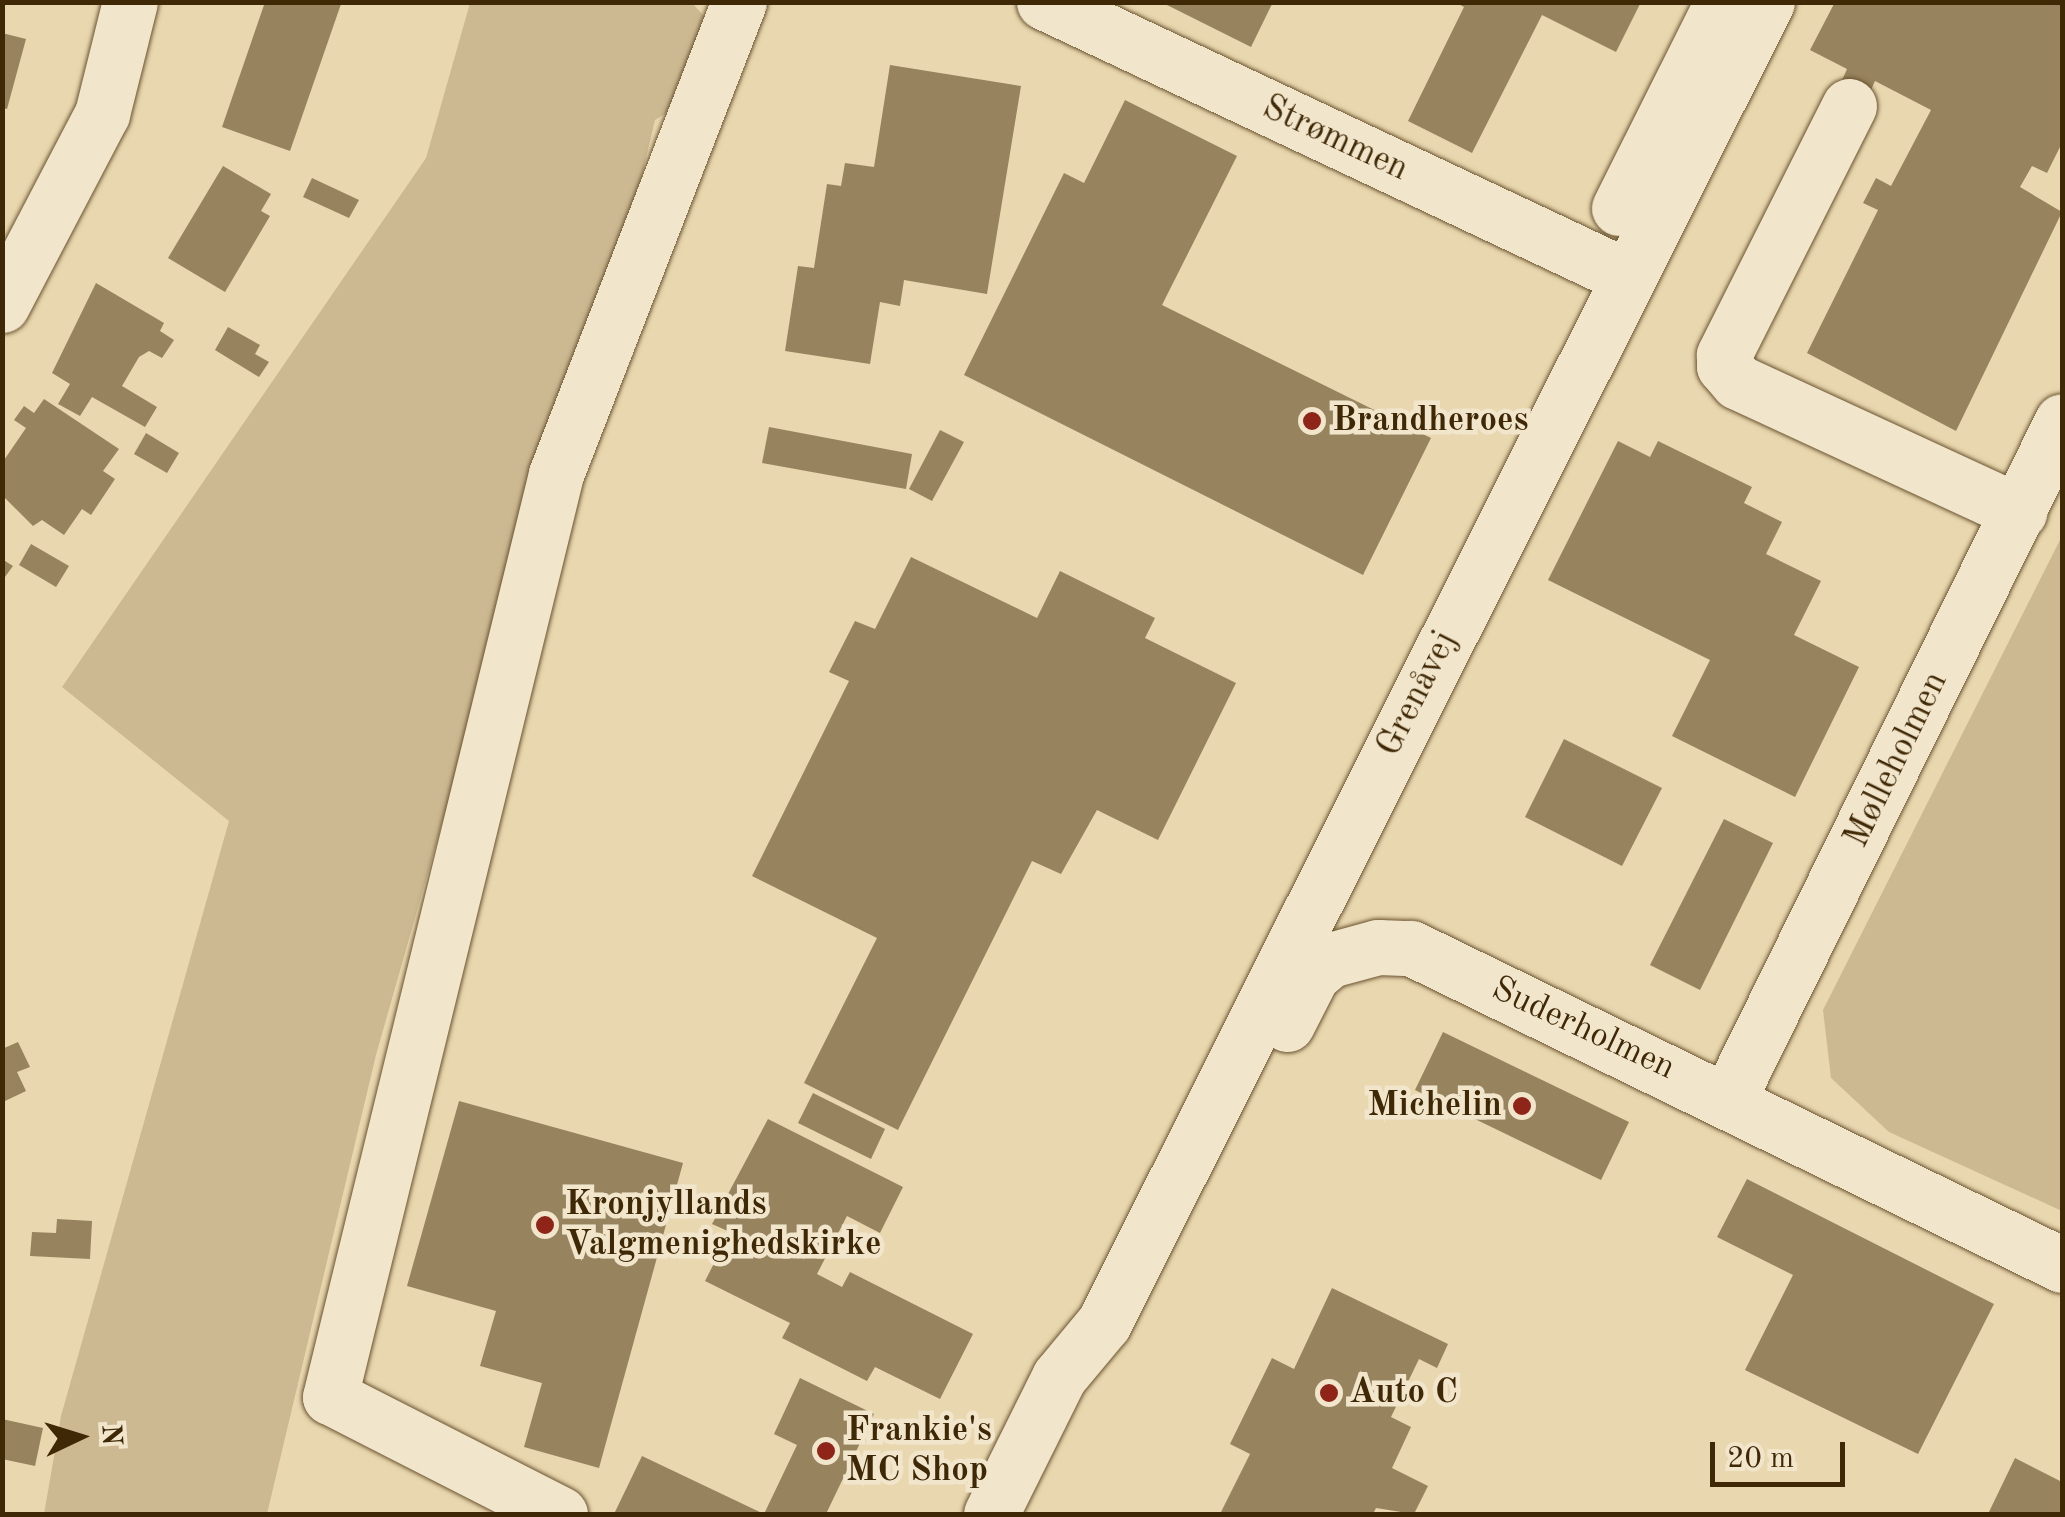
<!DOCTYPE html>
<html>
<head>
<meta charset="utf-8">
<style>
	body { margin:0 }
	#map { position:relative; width:2065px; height:1517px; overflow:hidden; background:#e9d7af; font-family:"Old Standard TT",serif }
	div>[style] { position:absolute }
	.green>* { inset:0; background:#ccb992 }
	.building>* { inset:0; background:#97835d }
	.roads { filter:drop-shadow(0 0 2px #6a5430) drop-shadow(0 0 2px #6a5430) }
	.minor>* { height:55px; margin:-27.5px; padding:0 27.5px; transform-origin:27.5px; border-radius:27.5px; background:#f1e5cb }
	.dots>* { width:28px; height:28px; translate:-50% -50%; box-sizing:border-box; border:5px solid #f1e5cb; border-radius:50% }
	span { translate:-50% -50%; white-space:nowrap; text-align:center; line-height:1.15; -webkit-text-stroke:9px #f1e5cb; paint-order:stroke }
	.street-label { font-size:35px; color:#3f2805 }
	.poi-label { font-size:35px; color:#3f2805; font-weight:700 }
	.left { translate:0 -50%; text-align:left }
	.right { translate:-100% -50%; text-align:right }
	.frame { position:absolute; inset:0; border:5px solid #3f2805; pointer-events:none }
	.north { position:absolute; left:30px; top:1387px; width:100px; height:100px; -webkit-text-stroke:8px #f1e5cb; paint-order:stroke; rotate:86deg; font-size:28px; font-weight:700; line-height:40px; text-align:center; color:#3f2805 }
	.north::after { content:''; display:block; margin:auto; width:35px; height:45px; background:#3f2805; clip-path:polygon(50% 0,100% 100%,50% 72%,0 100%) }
	.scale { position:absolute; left:1710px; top:1442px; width:135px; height:45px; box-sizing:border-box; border:5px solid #3f2805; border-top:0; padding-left:12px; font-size:30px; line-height:35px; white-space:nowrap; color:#3f2805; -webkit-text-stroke:8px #f1e5cb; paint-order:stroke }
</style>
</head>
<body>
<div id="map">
	<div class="green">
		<i style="clip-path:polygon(470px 3px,692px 3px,716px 29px,682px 103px,655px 120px,617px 281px,506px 598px,376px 1055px,267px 1514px,44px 1514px,61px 1416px,229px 821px,62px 687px,426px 158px)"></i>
		<i style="clip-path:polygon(2062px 536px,2062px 1211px,1889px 1132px,1831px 1078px,1823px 1010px)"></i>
	</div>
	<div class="building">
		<i style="clip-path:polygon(265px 2px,341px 4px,290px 151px,222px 127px)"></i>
		<i style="clip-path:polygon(1161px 2px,1273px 2px,1251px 47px)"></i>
		<i style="clip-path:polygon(1455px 2px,1641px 2px,1616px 52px,1542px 15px,1472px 153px,1408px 121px,1464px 7px)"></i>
		<i style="clip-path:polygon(1835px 2px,2062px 2px,2062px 143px,2047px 173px,2032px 166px,2020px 187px,2062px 212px,1956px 431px,1807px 353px,1878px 210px,1863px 203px,1876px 178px,1891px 186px,1931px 110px,1875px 81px,1866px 101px,1839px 87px,1847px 69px,1810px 50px)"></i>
		<i style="clip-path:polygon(2px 33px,26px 39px,7px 109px,2px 108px)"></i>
		<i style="clip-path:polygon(890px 65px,1021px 86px,987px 294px,904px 280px,900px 306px,880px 302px,870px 364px,785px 351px,798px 266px,814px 268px,827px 184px,841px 186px,845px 163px,874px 167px)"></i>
		<i style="clip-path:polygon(1125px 100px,1237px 156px,1162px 305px,1431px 438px,1363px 575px,964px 375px,1064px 173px,1084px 183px)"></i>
		<i style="clip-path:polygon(223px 166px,271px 194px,261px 211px,270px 216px,225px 292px,168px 258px)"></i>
		<i style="clip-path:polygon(312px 178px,359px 200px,349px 218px,303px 197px)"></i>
		<i style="clip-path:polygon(96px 283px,164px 323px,160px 331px,174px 340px,162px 358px,149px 351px,139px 357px,122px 386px,157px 407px,145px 427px,92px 397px,80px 416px,58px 404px,70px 384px,52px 373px)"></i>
		<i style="clip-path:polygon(228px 327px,260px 345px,255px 354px,269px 362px,259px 377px,215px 350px)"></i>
		<i style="clip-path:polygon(44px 399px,119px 449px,103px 471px,115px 479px,91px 515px,82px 509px,64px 535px,42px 520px,33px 526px,2px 495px,2px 463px,26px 428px,14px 420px,24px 406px,34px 413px)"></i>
		<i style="clip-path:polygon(769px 427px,912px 454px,906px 489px,762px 463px)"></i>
		<i style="clip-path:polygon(940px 430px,964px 442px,932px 501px,909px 489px)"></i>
		<i style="clip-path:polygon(146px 433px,179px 453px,167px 473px,134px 454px)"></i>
		<i style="clip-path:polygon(1618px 441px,1650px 457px,1658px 441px,1752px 487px,1744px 503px,1782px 522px,1766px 554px,1821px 581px,1794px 635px,1859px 667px,1795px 797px,1672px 736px,1710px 660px,1548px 580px)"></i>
		<i style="clip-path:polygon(31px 544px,69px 566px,56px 587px,19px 565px)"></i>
		<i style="clip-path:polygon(911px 557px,1037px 618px,1060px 571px,1155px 618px,1145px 638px,1236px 683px,1158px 840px,1097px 810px,1061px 874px,1032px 861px,898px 1130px,804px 1083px,877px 938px,752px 876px,849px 681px,829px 672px,855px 621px,875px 629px)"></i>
		<i style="clip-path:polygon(2px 559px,13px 566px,2px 581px)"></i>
		<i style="clip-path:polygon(1564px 739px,1662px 788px,1622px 866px,1525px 817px)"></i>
		<i style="clip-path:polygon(1724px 819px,1773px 843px,1700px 990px,1650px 965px)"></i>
		<i style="clip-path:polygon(1443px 1032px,1629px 1122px,1601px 1180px,1415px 1090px)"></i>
		<i style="clip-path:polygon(18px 1042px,30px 1067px,17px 1072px,26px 1091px,5px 1101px,2px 1049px)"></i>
		<i style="clip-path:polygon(813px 1093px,885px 1129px,871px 1159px,798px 1123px)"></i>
		<i style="clip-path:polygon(459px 1101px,683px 1163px,599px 1468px,524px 1447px,542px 1383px,480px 1366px,496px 1311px,407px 1286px)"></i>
		<i style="clip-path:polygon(768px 1119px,903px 1187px,880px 1233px,847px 1216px,817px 1274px,842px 1287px,850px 1272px,973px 1334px,940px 1399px,875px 1367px,867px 1381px,782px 1338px,790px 1323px,705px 1281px,730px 1232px,712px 1224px)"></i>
		<i style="clip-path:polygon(1747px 1179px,1994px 1304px,1918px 1454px,1745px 1370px,1793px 1275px,1717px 1237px)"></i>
		<i style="clip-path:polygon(57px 1219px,92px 1221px,90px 1259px,30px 1256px,32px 1232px,56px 1233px)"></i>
		<i style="clip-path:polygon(1332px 1288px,1448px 1344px,1437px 1368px,1419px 1359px,1391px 1417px,1411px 1427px,1392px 1468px,1428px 1486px,1414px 1514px,1376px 1508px,1373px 1514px,1220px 1514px,1250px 1454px,1230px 1444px,1272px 1358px,1294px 1369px)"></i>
		<i style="clip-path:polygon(800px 1378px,874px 1414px,826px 1514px,614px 1514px,642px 1456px,764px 1514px,797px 1445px,774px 1434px)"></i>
		<i style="clip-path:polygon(2px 1419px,43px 1428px,35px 1466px,2px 1459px)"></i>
		<i style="clip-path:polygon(2015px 1458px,2062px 1482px,2062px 1514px,1988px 1514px)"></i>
	</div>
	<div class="roads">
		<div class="minor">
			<i style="left:1044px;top:2px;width:643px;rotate:25.21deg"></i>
			<i style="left:1849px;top:106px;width:279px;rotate:116.7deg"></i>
			<i style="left:1724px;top:355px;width:11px;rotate:90deg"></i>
			<i style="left:1724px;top:366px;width:21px;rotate:49deg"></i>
			<i style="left:1738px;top:382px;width:310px;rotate:24.8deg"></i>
			<i style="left:1619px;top:208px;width:230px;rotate:-63.4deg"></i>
			<i style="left:2px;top:305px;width:216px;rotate:-62.4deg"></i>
			<i style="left:102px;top:114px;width:115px;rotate:-76deg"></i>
			<i style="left:1287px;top:1024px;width:55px;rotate:-63deg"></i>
			<i style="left:1312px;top:975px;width:23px;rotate:-40deg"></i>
			<i style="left:1330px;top:960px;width:50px;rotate:-15.2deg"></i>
			<i style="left:1378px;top:947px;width:33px;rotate:2deg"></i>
			<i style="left:1411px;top:948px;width:724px;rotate:25.96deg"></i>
			<i style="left:1729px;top:1098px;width:754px;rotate:-63.81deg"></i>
			<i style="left:560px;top:1514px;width:258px;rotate:-153deg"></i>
			<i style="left:330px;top:1397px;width:950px;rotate:-76.24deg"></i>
			<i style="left:556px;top:474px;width:506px;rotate:-68.81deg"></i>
			<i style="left:991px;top:1514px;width:153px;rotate:-63.6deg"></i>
			<i style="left:1059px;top:1377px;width:70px;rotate:-50.2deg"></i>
			<i style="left:1104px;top:1323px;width:1478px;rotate:-63.35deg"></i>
		</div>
	</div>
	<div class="dots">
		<i style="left:1312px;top:421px;background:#8f2418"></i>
		<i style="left:1522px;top:1106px;background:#8f2418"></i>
		<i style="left:545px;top:1225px;background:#8f2418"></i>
		<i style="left:1329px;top:1393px;background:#8f2418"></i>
		<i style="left:826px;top:1451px;background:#8f2418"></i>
	</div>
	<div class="street-label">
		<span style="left:1335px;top:139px;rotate:25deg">Strømmen</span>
		<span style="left:1418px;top:694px;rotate:-63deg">Grenåvej</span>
		<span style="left:1897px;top:760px;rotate:-64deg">Mølleholmen</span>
		<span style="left:1583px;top:1029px;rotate:25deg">Suderholmen</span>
	</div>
	<div class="poi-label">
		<span class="left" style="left:1332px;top:421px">Brandheroes</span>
		<span class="right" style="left:1502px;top:1106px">Michelin</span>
		<span class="left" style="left:565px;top:1225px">Kronjyllands<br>Valgmenighedskirke</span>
		<span class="left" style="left:1349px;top:1393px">Auto C</span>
		<span class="left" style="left:846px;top:1451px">Frankie's<br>MC Shop</span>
	</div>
	<div class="frame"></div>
	<div class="north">N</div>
	<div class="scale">20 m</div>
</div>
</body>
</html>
